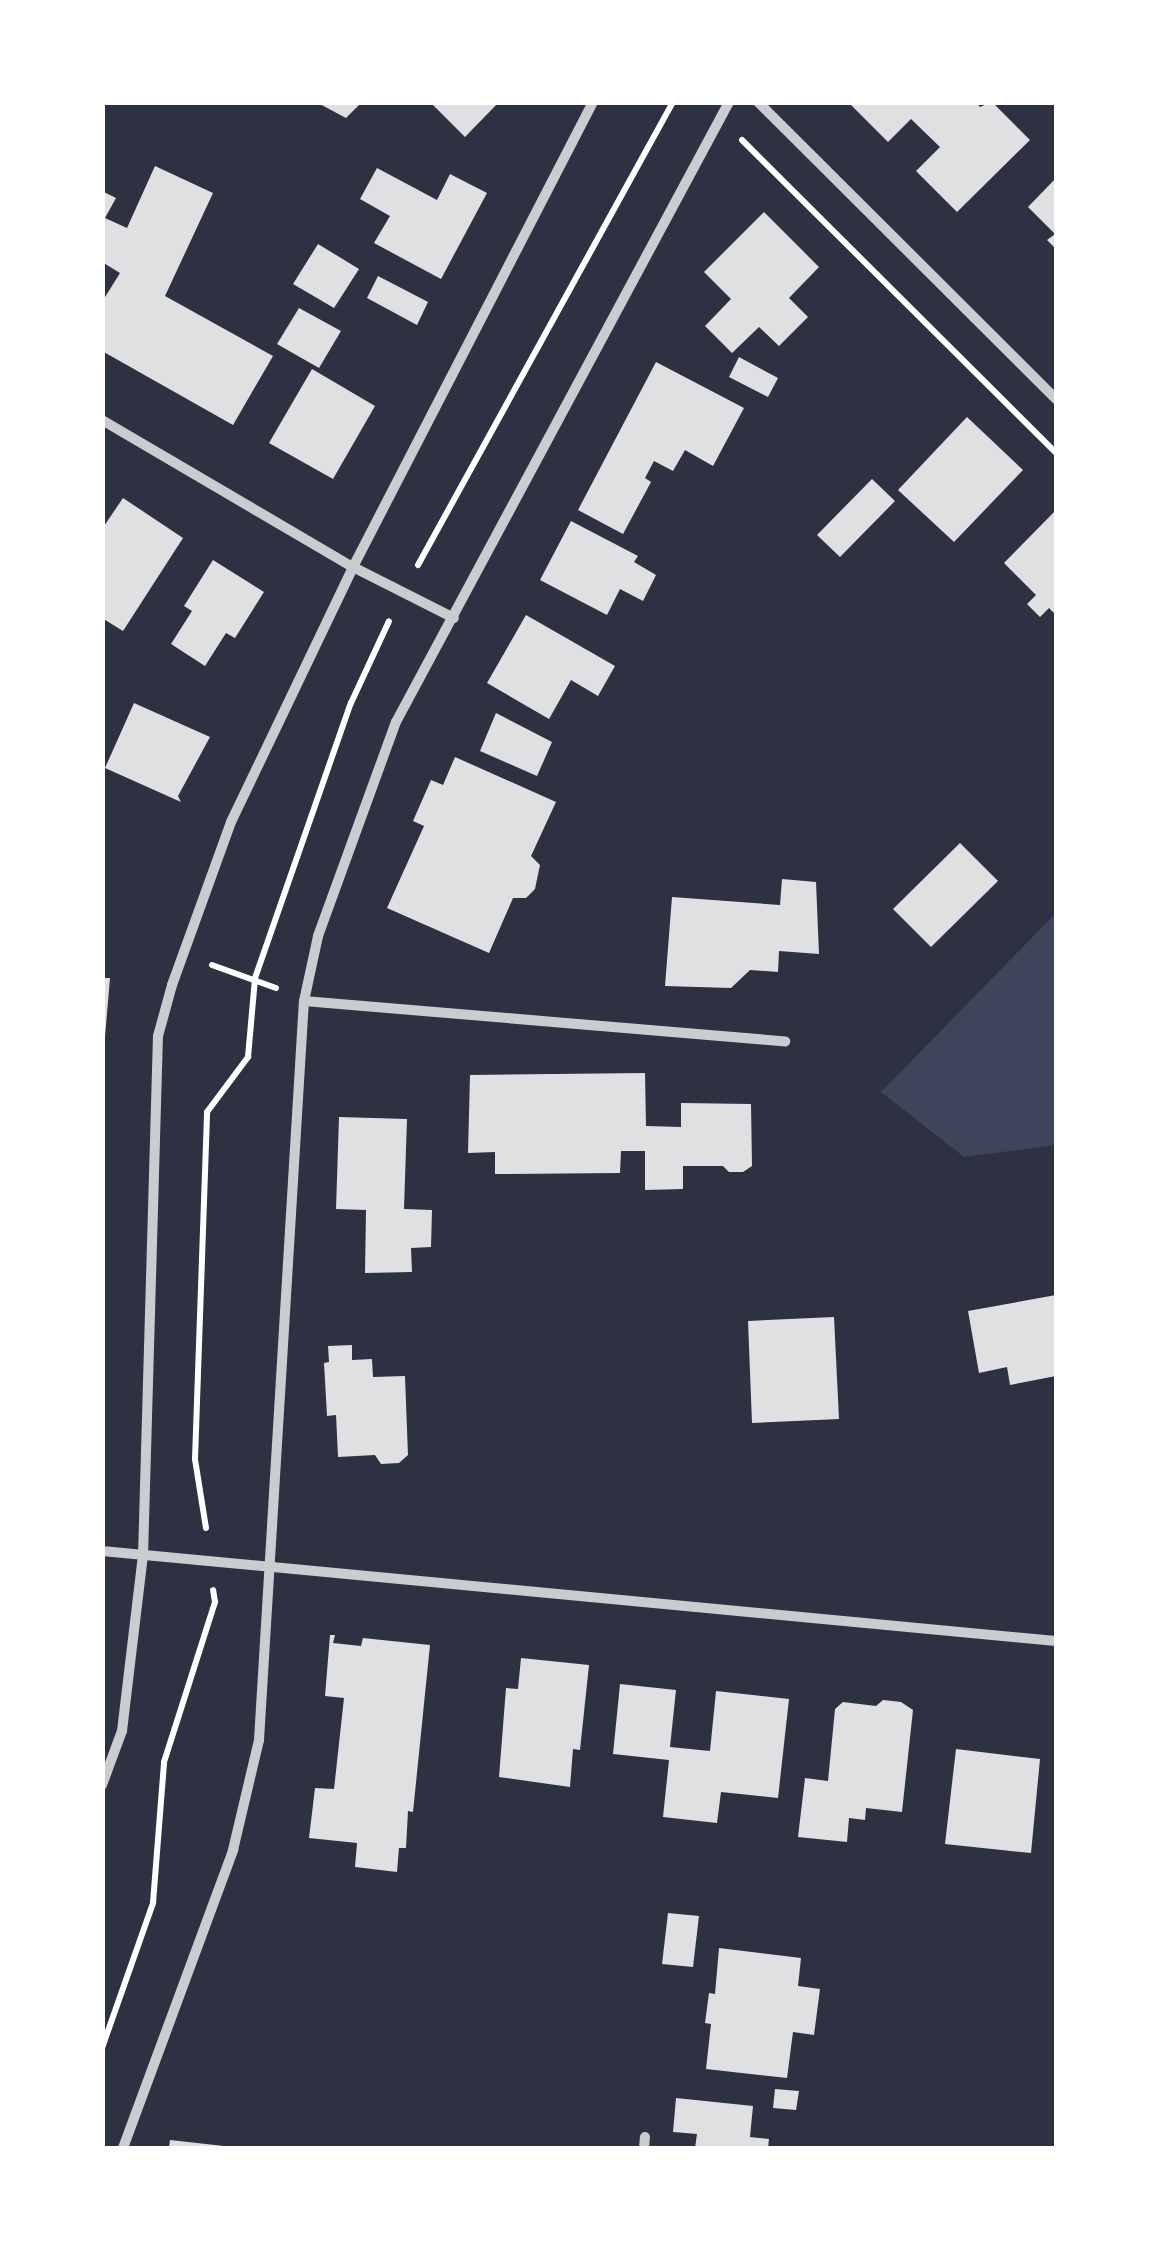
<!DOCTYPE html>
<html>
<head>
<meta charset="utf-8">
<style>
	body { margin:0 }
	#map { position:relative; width:1159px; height:2251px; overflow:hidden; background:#2d3142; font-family:Commissioner,sans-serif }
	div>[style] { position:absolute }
	.green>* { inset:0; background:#3c4559 }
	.building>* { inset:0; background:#e0e0e3 }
	.path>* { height:6px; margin:-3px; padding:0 3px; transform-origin:3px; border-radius:3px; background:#fff }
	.minor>* { height:10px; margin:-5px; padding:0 5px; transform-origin:5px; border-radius:5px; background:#caccd0 }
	span { translate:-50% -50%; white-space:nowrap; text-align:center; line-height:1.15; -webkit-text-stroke:8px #fff; paint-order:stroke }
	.frame { position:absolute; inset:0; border:105px solid #fff; pointer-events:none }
</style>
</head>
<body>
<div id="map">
	<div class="green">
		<i style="clip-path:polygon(1056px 913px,1056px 1145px,964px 1157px,881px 1092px)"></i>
	</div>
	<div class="building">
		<i style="clip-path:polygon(316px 102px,362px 102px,346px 118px)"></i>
		<i style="clip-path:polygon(430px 102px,499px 102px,465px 137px)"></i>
		<i style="clip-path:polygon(848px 102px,976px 102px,980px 107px,992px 102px,1030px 140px,957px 212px,916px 171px,940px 147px,911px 119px,888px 142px)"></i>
		<i style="clip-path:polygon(155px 166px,213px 193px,165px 296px,273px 356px,233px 425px,102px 351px,102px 302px,120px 273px,102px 262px,102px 191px,116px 198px,105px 218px,127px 228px)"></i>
		<i style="clip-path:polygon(377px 168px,437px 200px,450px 174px,487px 193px,441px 279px,374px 243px,390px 216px,360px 199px)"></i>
		<i style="clip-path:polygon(1056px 178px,1056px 249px,1047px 240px,1055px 234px,1028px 207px)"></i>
		<i style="clip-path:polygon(764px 212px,819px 267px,789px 298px,808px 317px,779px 346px,759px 327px,732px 353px,705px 326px,731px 299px,704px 272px)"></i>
		<i style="clip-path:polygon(318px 244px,359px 269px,334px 308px,293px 284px)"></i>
		<i style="clip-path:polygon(378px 276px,428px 302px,417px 325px,367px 298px)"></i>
		<i style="clip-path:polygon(299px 308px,341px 331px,319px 368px,277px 344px)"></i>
		<i style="clip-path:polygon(739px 357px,778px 378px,768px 397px,729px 377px)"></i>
		<i style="clip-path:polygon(656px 362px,744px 408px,713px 466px,685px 450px,673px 471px,654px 461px,645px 478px,651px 482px,623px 534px,578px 510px)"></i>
		<i style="clip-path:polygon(312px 369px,375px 406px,333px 479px,269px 443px)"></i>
		<i style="clip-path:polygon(967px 417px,1023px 470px,954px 542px,898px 490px)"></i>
		<i style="clip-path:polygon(872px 479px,895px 501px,840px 557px,817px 535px)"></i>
		<i style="clip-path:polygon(123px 498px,183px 538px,123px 631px,102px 618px,102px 529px)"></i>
		<i style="clip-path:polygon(1056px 510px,1056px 610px,1054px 613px,1049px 608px,1040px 617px,1027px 604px,1036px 595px,1004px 563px)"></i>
		<i style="clip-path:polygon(571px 521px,638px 556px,634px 562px,656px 575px,643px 601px,620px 589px,607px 615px,540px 580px)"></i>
		<i style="clip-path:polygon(213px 560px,264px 592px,235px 638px,226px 633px,205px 666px,171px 644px,192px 611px,184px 606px)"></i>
		<i style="clip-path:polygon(526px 615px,615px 666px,598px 696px,571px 680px,549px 719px,487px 683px)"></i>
		<i style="clip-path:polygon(134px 703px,210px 737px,178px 796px,181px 802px,105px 768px)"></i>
		<i style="clip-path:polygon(496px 713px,552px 742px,537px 776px,480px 751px)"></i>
		<i style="clip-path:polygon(455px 757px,556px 802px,531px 856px,540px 865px,535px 889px,526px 898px,513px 898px,489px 953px,387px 908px,424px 826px,413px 821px,431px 780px,443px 785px)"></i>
		<i style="clip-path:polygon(960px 843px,998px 881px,931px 947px,893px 909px)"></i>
		<i style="clip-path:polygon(782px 879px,816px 882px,819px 954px,779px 951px,778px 972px,750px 970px,731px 988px,665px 986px,672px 897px,780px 905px)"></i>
		<i style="clip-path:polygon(102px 978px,110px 978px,105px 1037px,102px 1037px)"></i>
		<i style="clip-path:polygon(645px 1073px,646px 1126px,681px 1127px,681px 1103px,751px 1104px,752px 1166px,743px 1172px,729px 1172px,723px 1166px,683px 1166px,683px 1189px,645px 1190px,645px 1151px,621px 1151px,620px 1173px,495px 1174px,495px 1152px,468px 1153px,470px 1075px)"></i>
		<i style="clip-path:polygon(339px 1117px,407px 1119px,404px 1209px,432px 1210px,431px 1247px,411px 1248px,412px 1272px,365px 1273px,366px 1210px,336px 1209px)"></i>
		<i style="clip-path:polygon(1056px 1295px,1056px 1376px,1010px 1385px,1007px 1367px,979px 1373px,968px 1311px)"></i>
		<i style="clip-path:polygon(834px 1317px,839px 1419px,752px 1423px,748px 1321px)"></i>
		<i style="clip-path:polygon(352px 1345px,352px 1360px,372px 1359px,373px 1377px,405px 1376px,408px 1455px,399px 1463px,381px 1464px,375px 1455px,338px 1457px,336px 1415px,327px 1416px,324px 1363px,329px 1362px,328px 1346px)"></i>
		<i style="clip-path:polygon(330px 1635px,335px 1635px,333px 1643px,361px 1646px,363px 1638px,430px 1645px,413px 1812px,408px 1811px,406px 1848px,399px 1848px,397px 1872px,355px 1867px,357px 1843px,309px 1838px,315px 1788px,334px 1789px,344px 1698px,325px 1696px)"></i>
		<i style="clip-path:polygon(521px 1658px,589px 1665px,580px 1750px,573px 1749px,570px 1787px,499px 1777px,506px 1688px,518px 1689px)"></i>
		<i style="clip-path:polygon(620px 1684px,676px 1690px,670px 1747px,710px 1751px,716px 1691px,789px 1699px,778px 1798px,721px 1792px,717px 1823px,663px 1817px,669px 1760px,613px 1754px)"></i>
		<i style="clip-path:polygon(883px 1700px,901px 1702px,913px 1710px,902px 1812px,866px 1808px,865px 1820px,849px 1818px,847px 1842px,798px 1837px,805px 1778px,828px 1781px,835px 1709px,843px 1702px,876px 1706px)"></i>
		<i style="clip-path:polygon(956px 1749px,1040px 1759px,1031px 1853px,945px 1844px)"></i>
		<i style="clip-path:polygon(668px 1913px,699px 1916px,693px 1967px,662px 1964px)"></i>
		<i style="clip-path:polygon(719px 1948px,801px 1958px,798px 1986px,820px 1989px,814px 2035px,793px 2032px,787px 2078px,706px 2069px,711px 2024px,705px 2023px,709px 1993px,715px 1994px)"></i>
		<i style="clip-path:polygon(775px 2089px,799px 2091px,796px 2110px,773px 2108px)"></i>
		<i style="clip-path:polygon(676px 2098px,753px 2106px,750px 2137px,769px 2139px,768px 2148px,695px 2148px,697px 2134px,673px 2132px)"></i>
		<i style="clip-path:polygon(170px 2140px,224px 2146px,224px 2148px,169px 2148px)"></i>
	</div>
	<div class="path">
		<i style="left:742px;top:140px;width:443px;rotate:44.9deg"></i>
		<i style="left:418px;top:565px;width:529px;rotate:-61.16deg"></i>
		<i style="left:212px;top:965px;width:68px;rotate:19.8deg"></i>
		<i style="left:206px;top:1528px;width:70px;rotate:-99.1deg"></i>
		<i style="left:195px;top:1459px;width:347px;rotate:-88deg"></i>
		<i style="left:207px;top:1112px;width:69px;rotate:-53.3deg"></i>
		<i style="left:248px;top:1057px;width:79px;rotate:-84.9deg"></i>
		<i style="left:255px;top:978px;width:291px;rotate:-70.8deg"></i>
		<i style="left:351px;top:703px;width:90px;rotate:-65.1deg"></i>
		<i style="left:102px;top:2048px;width:154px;rotate:-70.6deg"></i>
		<i style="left:153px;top:1903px;width:141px;rotate:-85.5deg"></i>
		<i style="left:164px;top:1762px;width:168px;rotate:-72.3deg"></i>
		<i style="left:215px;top:1602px;width:12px;rotate:-99deg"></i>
	</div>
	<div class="minor">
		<i style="left:758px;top:102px;width:421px;rotate:44.9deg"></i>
		<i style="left:102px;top:420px;width:291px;rotate:30.4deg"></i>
		<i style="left:353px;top:567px;width:113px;rotate:26.8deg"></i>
		<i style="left:304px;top:1001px;width:483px;rotate:4.8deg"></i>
		<i style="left:102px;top:1551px;width:958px;rotate:5.39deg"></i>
		<i style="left:102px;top:1785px;width:58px;rotate:-69.7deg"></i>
		<i style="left:122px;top:1731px;width:176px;rotate:-83.2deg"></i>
		<i style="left:143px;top:1556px;width:520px;rotate:-88.35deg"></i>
		<i style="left:158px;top:1036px;width:53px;rotate:-74.6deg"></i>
		<i style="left:172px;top:985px;width:173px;rotate:-70.1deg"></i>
		<i style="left:231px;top:822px;width:283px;rotate:-64.4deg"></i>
		<i style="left:353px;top:567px;width:523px;rotate:-62.7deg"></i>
		<i style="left:123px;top:2148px;width:318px;rotate:-69.7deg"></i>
		<i style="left:233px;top:1850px;width:113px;rotate:-76.7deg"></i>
		<i style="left:259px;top:1740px;width:740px;rotate:-86.52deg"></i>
		<i style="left:304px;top:1001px;width:66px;rotate:-77.8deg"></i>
		<i style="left:318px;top:936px;width:228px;rotate:-70deg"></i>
		<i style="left:396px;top:722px;width:704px;rotate:-61.76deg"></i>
		<i style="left:644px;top:2148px;width:11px;rotate:-85deg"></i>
	</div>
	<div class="frame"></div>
</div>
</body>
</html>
